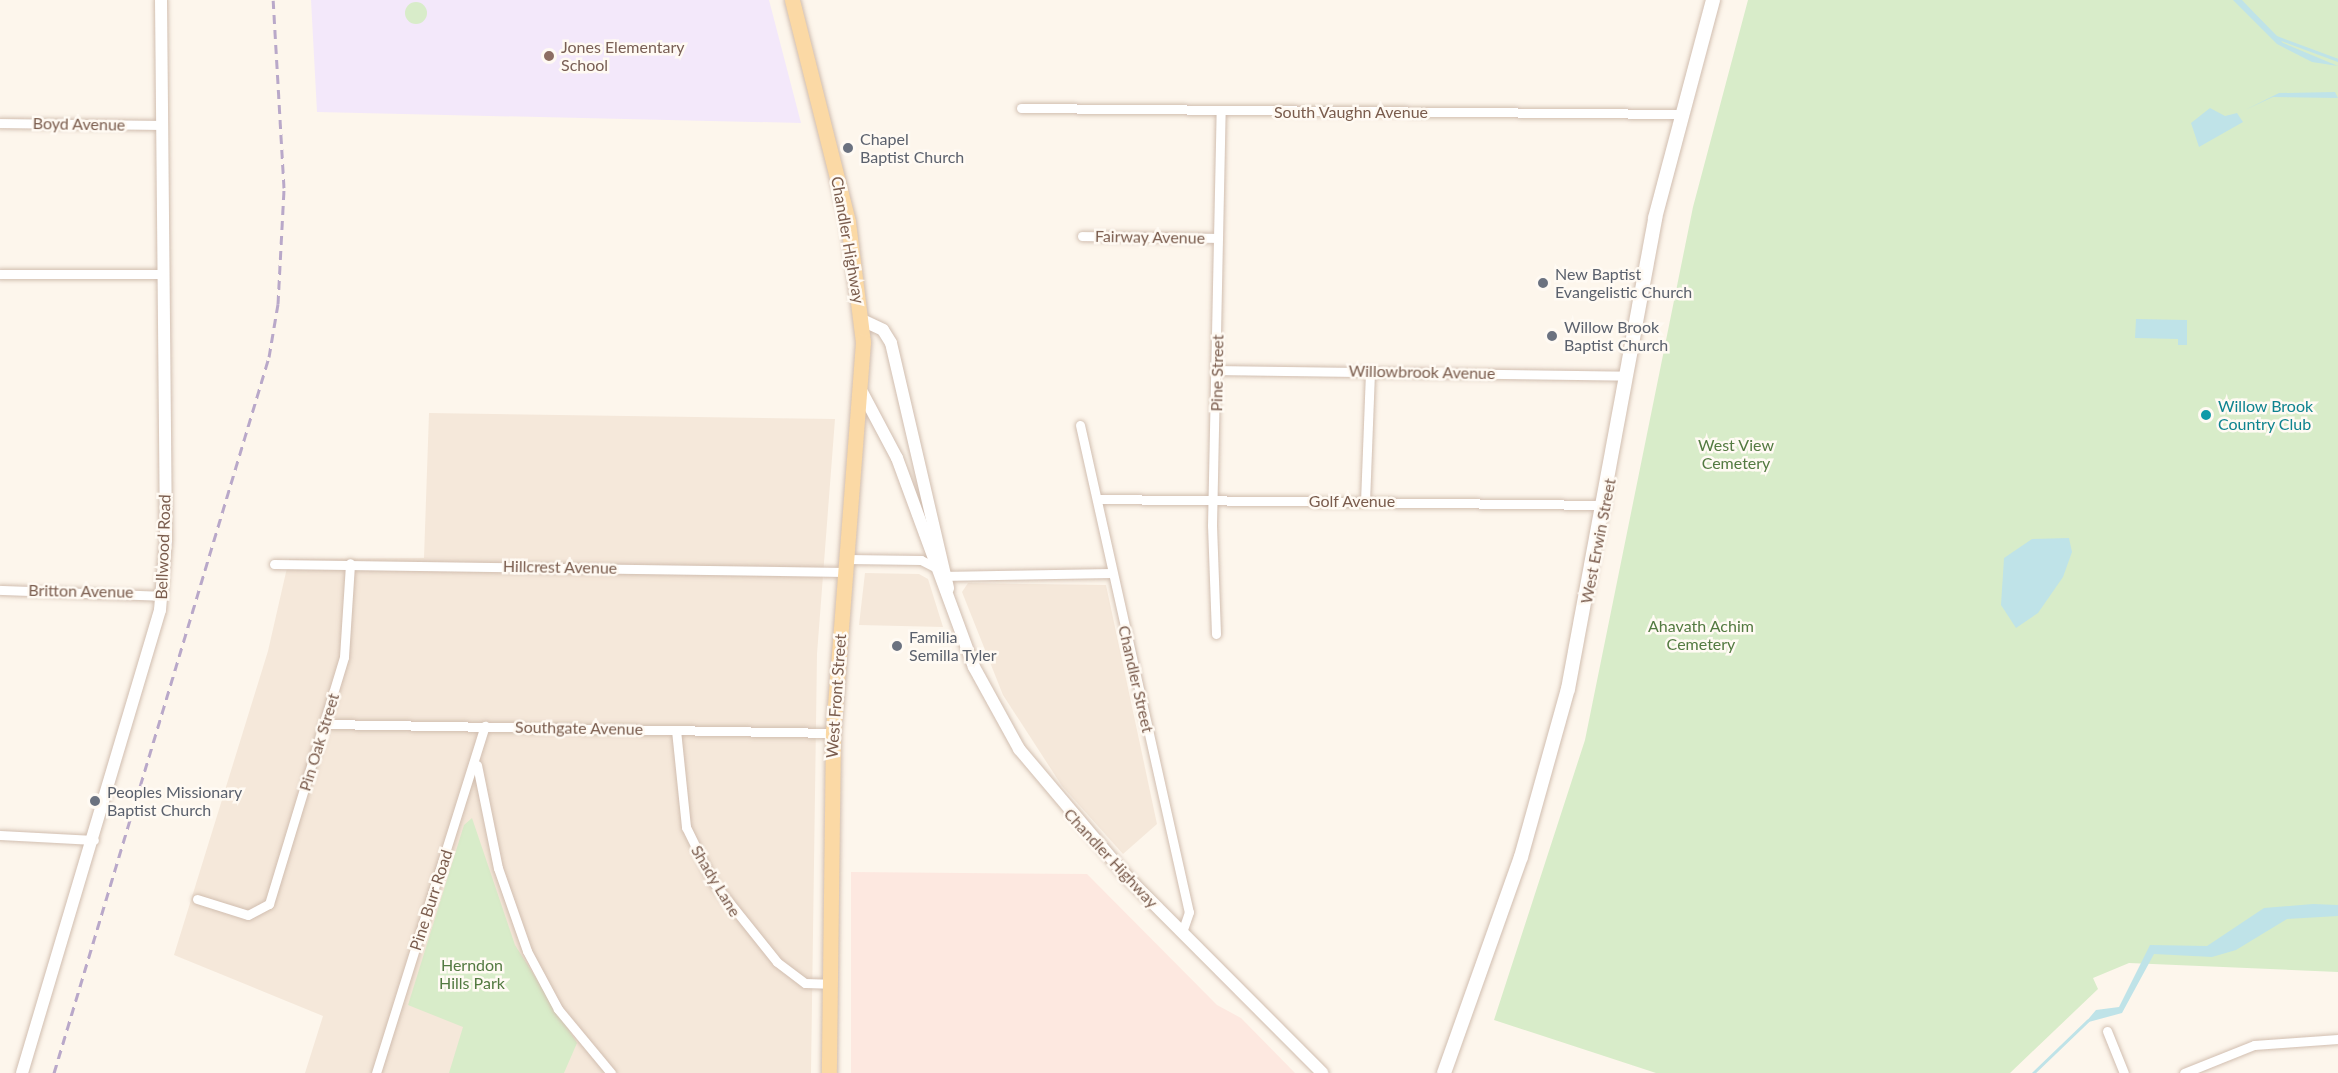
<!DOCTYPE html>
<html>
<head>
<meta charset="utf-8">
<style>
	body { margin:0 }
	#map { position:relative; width:2338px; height:1073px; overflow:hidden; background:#fdf6ec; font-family:Lato,sans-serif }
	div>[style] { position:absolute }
	.residential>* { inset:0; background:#f5e8da }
	.commercial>* { inset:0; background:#fde8e0 }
	.education>* { inset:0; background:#f3e8fa }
	.green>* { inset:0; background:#d8ecc9 }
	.round { border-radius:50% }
	.water>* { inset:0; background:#bfe3e8 }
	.stream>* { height:3px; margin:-1.5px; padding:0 1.5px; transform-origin:1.5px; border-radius:1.5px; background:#bfe3e8 }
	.roads { filter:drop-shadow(0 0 2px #d1beb0) drop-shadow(0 0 2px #d1beb0) }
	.minor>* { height:9px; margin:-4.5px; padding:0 4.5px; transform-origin:4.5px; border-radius:4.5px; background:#fff }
	.tertiary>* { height:12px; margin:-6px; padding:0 6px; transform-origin:6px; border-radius:6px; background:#fff }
	.secondary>* { height:14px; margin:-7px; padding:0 7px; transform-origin:7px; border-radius:7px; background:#fff }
	.primary>* { height:15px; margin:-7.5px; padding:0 7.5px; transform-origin:7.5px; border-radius:7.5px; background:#fbd9a5 }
	.rail>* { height:3px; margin-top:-1.5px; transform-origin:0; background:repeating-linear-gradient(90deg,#b9a8c9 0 9px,transparent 0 15px) }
	.dots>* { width:16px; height:16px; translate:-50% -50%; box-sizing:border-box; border:3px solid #fffaf3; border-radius:50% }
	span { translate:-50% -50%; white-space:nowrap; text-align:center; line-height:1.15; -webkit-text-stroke:5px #fffaf3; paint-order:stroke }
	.education-label { font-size:16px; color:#785e54 }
	.left { translate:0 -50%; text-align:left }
	.street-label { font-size:16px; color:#7a5c4d }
	.worship-label { font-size:16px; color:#5b616d }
	.culture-label { font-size:16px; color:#0d838f }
	.park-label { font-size:16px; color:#537a41 }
</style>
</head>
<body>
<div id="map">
	<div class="residential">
		<i style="clip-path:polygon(429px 413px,835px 419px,817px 654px,811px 1073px,305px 1073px,323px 1016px,174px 955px,268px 651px,289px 559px,424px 558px)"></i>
		<i style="clip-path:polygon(865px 573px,919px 574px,928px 579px,943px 627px,859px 625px)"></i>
		<i style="clip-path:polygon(968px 583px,1106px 585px,1157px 824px,1123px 854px,1062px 786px,1003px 695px,962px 592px)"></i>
	</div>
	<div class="commercial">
		<i style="clip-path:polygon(851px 872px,1087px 874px,1217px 1005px,1241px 1018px,1295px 1073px,851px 1073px)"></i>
	</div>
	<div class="education">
		<i style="clip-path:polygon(311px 0,769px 0,801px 123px,317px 112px)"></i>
	</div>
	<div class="green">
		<i style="clip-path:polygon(1748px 0,2338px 0,2338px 972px,2129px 963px,2093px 978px,2098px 989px,2010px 1073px,1656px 1073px,1494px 1020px,1585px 740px,1693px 207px)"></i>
		<i class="round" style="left:405px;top:2px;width:22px;height:22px"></i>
		<i style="clip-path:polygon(472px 818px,515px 945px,577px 1043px,564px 1073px,449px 1073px,463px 1027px,408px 1005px,464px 825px)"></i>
	</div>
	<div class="water">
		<i style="clip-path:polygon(2233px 0,2242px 0,2283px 43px,2338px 66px,2312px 62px,2277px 44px)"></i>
		<i style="clip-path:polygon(2279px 93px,2335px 92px,2338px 98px,2273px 97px,2245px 110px)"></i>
		<i style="clip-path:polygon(2210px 108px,2225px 116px,2237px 113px,2243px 122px,2199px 147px,2191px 123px)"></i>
		<i style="clip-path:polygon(2136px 319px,2187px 320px,2187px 345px,2178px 345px,2178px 339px,2135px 338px)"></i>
		<i style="clip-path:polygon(2069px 538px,2072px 552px,2063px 577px,2038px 613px,2016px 628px,2001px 605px,2004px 558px,2032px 539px)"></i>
		<i style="clip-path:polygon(2313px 904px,2338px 905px,2338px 916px,2287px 919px,2236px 950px,2212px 957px,2154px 954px,2122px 1013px,2085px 1023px,2096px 1010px,2119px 1007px,2150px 945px,2207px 946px,2264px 908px)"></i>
	</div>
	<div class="stream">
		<i style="left:2255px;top:16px;width:30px;rotate:45deg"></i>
		<i style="left:2276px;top:37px;width:66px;rotate:20.4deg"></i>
		<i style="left:2033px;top:1073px;width:76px;rotate:-43.9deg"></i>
	</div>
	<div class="roads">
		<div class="minor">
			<i style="left:1021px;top:108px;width:659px;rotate:0.52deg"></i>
			<i style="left:0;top:123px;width:159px;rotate:0.7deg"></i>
			<i style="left:1082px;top:236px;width:136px;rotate:0.8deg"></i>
			<i style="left:0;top:274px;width:162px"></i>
			<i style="left:1217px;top:370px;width:409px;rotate:0.8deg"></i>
			<i style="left:1080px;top:425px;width:499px;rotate:77.4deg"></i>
			<i style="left:1189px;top:912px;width:21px;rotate:109deg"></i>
			<i style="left:1099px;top:499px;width:507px;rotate:0.68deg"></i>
			<i style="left:1365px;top:502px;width:131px;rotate:-87.8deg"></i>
			<i style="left:847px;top:559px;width:74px;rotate:0.8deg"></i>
			<i style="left:921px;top:560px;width:18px;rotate:27deg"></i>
			<i style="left:274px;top:564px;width:572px;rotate:0.8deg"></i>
			<i style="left:940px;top:576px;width:172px;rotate:-1deg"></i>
			<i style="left:0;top:590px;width:162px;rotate:2.1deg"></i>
			<i style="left:1216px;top:634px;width:109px;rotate:-92.1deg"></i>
			<i style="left:1212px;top:525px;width:414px;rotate:-88.8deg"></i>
			<i style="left:325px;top:724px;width:508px;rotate:1.01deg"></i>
			<i style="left:676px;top:730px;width:98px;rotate:84.1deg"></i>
			<i style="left:686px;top:827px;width:61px;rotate:63.9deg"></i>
			<i style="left:713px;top:882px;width:102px;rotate:51.3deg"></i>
			<i style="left:777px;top:962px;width:35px;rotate:37deg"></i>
			<i style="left:805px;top:983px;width:24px;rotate:2deg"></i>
			<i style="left:477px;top:765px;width:105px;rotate:78.5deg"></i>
			<i style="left:498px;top:868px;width:88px;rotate:70.7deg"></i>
			<i style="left:527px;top:951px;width:66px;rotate:61.9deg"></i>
			<i style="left:558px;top:1009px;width:83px;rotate:50.4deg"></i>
			<i style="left:0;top:835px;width:94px;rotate:3deg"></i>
			<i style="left:197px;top:899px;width:53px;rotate:17.4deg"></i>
			<i style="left:248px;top:915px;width:24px;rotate:-28deg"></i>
			<i style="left:269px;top:904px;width:258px;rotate:-73.1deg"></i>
			<i style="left:344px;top:657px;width:94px;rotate:-86.3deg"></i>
			<i style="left:2107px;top:1031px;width:45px;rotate:68deg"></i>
			<i style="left:376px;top:1073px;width:364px;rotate:-72.6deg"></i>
			<i style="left:2184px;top:1073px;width:75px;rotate:-21.8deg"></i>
			<i style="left:2254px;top:1045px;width:84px;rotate:-4.1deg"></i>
		</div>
		<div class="tertiary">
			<i style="left:862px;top:320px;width:23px;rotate:25deg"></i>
			<i style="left:883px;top:330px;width:15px;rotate:58deg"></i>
			<i style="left:891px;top:343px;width:252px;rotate:76.9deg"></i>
			<i style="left:862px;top:392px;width:75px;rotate:62.1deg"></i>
			<i style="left:897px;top:458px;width:223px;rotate:69.8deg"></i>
			<i style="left:974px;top:667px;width:94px;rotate:61.2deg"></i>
			<i style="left:1019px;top:749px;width:170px;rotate:49.8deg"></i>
			<i style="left:1129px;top:879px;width:274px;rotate:45.1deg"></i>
			<i style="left:22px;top:1073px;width:483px;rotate:-73.4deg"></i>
			<i style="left:160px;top:610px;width:70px;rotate:-85.1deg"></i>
			<i style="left:166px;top:540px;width:540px;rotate:-90.53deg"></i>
		</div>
		<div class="secondary">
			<i style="left:1444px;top:1073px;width:229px;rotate:-70.4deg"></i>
			<i style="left:1521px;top:857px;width:174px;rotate:-74.4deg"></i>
			<i style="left:1568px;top:689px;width:479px;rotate:-79.5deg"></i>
			<i style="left:1655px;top:218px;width:226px;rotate:-75.1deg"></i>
		</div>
		<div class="primary">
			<i style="left:792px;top:0;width:229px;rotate:75.8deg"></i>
			<i style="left:848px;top:222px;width:121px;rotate:82.9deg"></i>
			<i style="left:863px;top:342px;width:392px;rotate:94.4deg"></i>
			<i style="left:833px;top:733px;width:340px;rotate:90.7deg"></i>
		</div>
	</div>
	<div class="rail">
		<i style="left:54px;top:1073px;width:748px;rotate:-73.29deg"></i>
		<i style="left:269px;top:357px;width:54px;rotate:-80.4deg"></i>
		<i style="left:278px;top:304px;width:116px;rotate:-87deg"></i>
		<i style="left:284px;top:188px;width:188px;rotate:-93.3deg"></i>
	</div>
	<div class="dots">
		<i style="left:549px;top:56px;background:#8d6e63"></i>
		<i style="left:848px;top:148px;background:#6b7280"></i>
		<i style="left:1543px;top:283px;background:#6b7280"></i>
		<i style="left:1552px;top:336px;background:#6b7280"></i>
		<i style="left:2206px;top:415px;background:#0f9aa8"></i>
		<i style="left:897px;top:646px;background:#6b7280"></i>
		<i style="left:95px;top:801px;background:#6b7280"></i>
	</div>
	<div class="education-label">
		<span class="left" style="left:561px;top:56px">Jones Elementary<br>School</span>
	</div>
	<div class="street-label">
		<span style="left:1351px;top:112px">South Vaughn Avenue</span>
		<span style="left:79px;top:124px;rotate:1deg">Boyd Avenue</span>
		<span style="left:1150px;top:237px;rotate:1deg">Fairway Avenue</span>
		<span style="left:848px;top:240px;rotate:80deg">Chandler Highway</span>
		<span style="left:1422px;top:372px;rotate:1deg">Willowbrook Avenue</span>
		<span style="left:1217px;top:373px;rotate:-89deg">Pine Street</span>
		<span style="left:1352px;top:501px">Golf Avenue</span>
		<span style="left:1598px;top:541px;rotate:-79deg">West Erwin Street</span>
		<span style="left:163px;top:547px;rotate:-88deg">Bellwood Road</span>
		<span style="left:560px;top:567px;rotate:1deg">Hillcrest Avenue</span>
		<span style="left:81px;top:591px;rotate:1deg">Britton Avenue</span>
		<span style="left:1136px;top:679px;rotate:77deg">Chandler Street</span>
		<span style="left:836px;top:696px;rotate:-86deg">West Front Street</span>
		<span style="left:579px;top:728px;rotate:1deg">Southgate Avenue</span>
		<span style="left:319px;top:742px;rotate:-73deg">Pin Oak Street</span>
		<span style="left:1111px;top:858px;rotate:47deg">Chandler Highway</span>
		<span style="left:716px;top:881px;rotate:59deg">Shady Lane</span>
		<span style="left:431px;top:900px;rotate:-72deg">Pine Burr Road</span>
	</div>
	<div class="worship-label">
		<span class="left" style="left:860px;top:148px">Chapel<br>Baptist Church</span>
		<span class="left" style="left:1555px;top:283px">New Baptist<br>Evangelistic Church</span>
		<span class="left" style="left:1564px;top:336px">Willow Brook<br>Baptist Church</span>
		<span class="left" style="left:909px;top:646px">Familia<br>Semilla Tyler</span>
		<span class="left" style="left:107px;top:801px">Peoples Missionary<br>Baptist Church</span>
	</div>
	<div class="culture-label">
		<span class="left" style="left:2218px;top:415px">Willow Brook<br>Country Club</span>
	</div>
	<div class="park-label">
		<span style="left:1736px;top:454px">West View<br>Cemetery</span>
		<span style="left:1701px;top:635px">Ahavath Achim<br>Cemetery</span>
		<span style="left:472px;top:974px">Herndon<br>Hills Park</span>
	</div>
</div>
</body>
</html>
